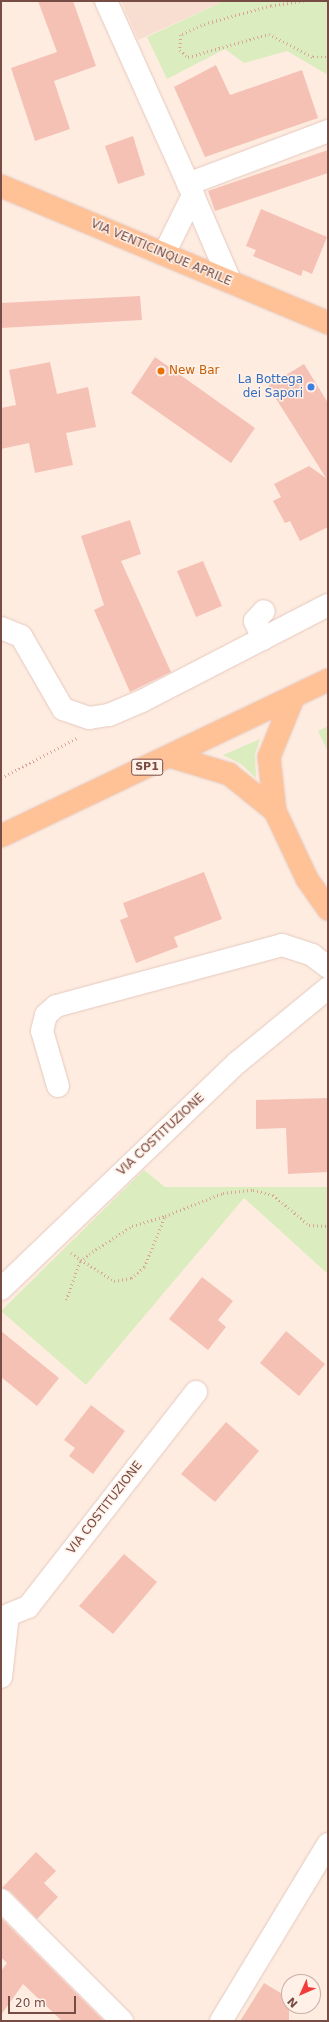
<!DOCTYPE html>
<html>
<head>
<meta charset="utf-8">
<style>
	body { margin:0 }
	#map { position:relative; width:329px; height:2022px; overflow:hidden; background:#feece0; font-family:"DejaVu Sans",sans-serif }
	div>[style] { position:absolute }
	.residential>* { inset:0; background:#f8ded1 }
	.green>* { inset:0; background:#dbedbe }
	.building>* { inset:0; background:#f6c1b5 }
	.path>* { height:2.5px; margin-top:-1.25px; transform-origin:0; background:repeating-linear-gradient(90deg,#daa499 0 1px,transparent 0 4px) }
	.roads { filter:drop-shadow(0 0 1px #e5c8be) drop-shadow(0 0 1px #e5c8be) }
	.minor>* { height:22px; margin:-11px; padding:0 11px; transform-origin:11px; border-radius:11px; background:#fff }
	.major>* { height:22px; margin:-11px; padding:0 11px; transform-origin:11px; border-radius:11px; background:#ffc196 }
	.dots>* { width:11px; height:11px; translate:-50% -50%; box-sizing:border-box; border:2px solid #fff1e8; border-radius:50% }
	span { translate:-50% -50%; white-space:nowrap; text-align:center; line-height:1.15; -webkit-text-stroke:3px #fff1e8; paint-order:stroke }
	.shield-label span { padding:1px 3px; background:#fff1e8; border:1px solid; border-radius:3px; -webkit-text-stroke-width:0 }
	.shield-label { font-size:11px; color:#774c45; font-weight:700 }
	.street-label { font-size:12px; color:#774c45 }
	.food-label { font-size:12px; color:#c56008 }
	.left { translate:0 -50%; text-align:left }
	.shop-label { font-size:12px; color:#366cbe }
	.right { translate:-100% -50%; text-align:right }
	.frame { position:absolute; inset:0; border:2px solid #774c45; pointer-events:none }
	.north { position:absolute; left:281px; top:1974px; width:40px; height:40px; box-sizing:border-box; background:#fff1e8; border:1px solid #c9afa7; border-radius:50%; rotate:225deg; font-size:11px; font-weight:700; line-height:16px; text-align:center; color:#774c45 }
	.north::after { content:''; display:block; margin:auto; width:14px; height:18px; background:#f33b3a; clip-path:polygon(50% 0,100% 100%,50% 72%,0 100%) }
	.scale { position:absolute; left:8px; top:1996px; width:68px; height:18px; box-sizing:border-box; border:2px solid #774c45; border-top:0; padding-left:5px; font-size:12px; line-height:14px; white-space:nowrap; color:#774c45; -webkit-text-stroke:3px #fff1e8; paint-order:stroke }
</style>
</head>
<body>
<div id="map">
	<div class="residential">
		<i style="clip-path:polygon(121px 1px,224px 1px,138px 40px)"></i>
	</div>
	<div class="green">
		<i style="clip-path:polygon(224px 1px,328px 1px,328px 75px,287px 51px,244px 63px,225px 49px,167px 79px,147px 37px)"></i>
		<i style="clip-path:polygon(328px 726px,328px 752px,318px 731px)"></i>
		<i style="clip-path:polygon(260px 739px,255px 755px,256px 778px,241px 764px,223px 755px)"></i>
		<i style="clip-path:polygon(144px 1170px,165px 1187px,328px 1187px,328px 1274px,244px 1198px,86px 1385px,1px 1311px)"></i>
	</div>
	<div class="building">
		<i style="clip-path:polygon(38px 1px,73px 1px,96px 66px,54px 81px,70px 129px,35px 141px,11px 68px,57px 52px)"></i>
		<i style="clip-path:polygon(216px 65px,230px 95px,302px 70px,318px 118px,205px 157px,174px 87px)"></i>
		<i style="clip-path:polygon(133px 136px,145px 175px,118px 184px,105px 146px)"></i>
		<i style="clip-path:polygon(328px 150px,328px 173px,215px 211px,208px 191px)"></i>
		<i style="clip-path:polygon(261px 209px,327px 237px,312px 274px,303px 270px,301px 276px,253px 256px,256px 250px,246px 246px)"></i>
		<i style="clip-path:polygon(140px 296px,142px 320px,1px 328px,1px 303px)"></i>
		<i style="clip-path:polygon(155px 357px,255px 428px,231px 463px,131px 393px)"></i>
		<i style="clip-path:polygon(50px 362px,57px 394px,88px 387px,96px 427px,66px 433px,73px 465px,35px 473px,29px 443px,1px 449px,1px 408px,16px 405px,9px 370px)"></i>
		<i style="clip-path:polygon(304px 364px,328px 403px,328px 527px,300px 541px,290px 521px,285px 523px,273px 501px,281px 497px,274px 484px,309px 466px,326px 478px,268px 386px)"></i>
		<i style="clip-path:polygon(130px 520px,141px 554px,121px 561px,171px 672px,130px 692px,94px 610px,104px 605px,81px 536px)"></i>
		<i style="clip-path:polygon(203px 561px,222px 606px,196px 617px,177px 571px)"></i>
		<i style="clip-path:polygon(204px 872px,222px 919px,174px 937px,178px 947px,136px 963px,120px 920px,128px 917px,123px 903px)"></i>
		<i style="clip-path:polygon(328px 1098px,328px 1172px,288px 1174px,286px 1128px,256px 1129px,256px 1100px)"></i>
		<i style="clip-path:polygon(202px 1277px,233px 1301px,218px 1320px,226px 1327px,208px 1350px,169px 1319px)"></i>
		<i style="clip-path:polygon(1px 1331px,59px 1378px,37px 1406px,1px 1377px)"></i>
		<i style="clip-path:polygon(286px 1331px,325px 1364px,299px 1396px,260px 1363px)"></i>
		<i style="clip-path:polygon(91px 1405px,125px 1431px,93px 1474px,69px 1456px,75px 1448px,64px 1440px)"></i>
		<i style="clip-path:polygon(226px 1422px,259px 1451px,215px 1502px,181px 1474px)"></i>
		<i style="clip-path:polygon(124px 1554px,157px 1582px,113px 1634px,79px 1606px)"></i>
		<i style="clip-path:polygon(36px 1852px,56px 1871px,44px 1883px,58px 1897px,37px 1919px,10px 1891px,2px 1888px)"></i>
		<i style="clip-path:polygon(1px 1918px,104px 2021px,62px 2021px,23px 1984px,1px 2015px,1px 1971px,7px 1963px,1px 1957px)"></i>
		<i style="clip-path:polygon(264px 1983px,289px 1998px,289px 2021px,240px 2021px)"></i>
	</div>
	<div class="path">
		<i style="left:304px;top:1px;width:33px;rotate:171deg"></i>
		<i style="left:271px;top:6px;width:68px;rotate:164.7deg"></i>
		<i style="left:205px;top:24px;width:26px;rotate:155deg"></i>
		<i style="left:181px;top:35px;width:15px;rotate:94deg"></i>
		<i style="left:180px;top:50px;width:11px;rotate:41deg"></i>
		<i style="left:188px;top:57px;width:84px;rotate:-15.9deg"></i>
		<i style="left:269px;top:34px;width:50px;rotate:27.6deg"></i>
		<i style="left:313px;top:57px;width:15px"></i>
		<i style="left:1px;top:778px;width:86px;rotate:-27.8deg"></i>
		<i style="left:71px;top:1253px;width:51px;rotate:33.1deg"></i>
		<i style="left:114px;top:1281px;width:17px;rotate:-10deg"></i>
		<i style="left:131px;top:1278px;width:17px;rotate:-40deg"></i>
		<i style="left:144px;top:1267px;width:55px;rotate:-67.6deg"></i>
		<i style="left:165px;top:1216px;width:62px;rotate:-21.6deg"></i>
		<i style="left:223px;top:1193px;width:30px;rotate:-6deg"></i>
		<i style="left:253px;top:1190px;width:21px;rotate:14deg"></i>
		<i style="left:273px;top:1195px;width:47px;rotate:39.8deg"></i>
		<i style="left:309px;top:1225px;width:19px;rotate:3deg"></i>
		<i style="left:66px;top:1300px;width:41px;rotate:-70.3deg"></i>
		<i style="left:80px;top:1261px;width:11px;rotate:-38deg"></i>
		<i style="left:89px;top:1254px;width:51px;rotate:-33.1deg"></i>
		<i style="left:132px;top:1226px;width:34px;rotate:-17deg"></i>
	</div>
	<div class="roads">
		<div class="minor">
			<i style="left:106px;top:1px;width:213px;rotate:65.8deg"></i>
			<i style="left:188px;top:184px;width:150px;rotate:-20.7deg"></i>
			<i style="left:164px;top:254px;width:66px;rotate:-63.8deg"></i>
			<i style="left:193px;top:195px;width:94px;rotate:66.7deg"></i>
			<i style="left:1px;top:628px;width:22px;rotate:22deg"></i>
			<i style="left:21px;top:636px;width:84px;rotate:60.1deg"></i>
			<i style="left:63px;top:709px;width:28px;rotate:19deg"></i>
			<i style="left:89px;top:718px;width:20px;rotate:-9deg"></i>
			<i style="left:109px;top:715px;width:36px;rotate:-23deg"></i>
			<i style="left:142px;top:701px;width:209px;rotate:-27.3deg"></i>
			<i style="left:263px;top:639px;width:20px;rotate:-114deg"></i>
			<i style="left:255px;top:621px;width:13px;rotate:-48deg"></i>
			<i style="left:58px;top:1086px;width:57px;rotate:-106.2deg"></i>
			<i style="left:42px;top:1031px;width:16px;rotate:-76deg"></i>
			<i style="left:46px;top:1015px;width:13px;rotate:-42deg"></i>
			<i style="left:56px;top:1006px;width:234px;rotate:-15.1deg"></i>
			<i style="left:282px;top:945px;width:32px;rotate:18deg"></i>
			<i style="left:312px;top:955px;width:20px;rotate:37deg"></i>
			<i style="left:1px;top:1289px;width:328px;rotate:-43.8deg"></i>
			<i style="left:238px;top:1062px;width:117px;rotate:-39.4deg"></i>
			<i style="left:1px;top:1677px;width:62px;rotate:-83.6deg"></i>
			<i style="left:8px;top:1615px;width:22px;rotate:-22deg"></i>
			<i style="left:28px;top:1607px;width:273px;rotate:-52deg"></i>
			<i style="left:1px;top:1900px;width:171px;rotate:45deg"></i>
			<i style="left:221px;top:2021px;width:207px;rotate:-58.8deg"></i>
		</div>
		<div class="major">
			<i style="left:1px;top:186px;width:355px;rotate:22.7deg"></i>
			<i style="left:293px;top:698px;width:64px;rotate:112.1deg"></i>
			<i style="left:269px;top:757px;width:54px;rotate:83.7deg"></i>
			<i style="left:275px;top:811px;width:75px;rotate:64.8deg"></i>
			<i style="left:307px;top:879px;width:37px;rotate:55deg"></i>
			<i style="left:169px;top:756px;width:63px;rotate:16.7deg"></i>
			<i style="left:229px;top:774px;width:59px;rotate:38.8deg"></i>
			<i style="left:1px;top:836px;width:362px;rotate:-25.5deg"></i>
		</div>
	</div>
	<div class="dots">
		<i style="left:161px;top:371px;background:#e8710a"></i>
		<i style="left:311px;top:387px;background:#3f7fe0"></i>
	</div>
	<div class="shield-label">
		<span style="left:147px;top:767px">SP1</span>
	</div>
	<div class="street-label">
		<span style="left:161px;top:253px;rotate:23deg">VIA VENTICINQUE APRILE</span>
		<span style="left:161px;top:1135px;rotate:-43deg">VIA COSTITUZIONE</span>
		<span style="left:105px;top:1508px;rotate:-52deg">VIA COSTITUZIONE</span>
	</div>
	<div class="food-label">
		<span class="left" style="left:169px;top:371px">New Bar</span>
	</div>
	<div class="shop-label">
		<span class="right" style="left:303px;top:387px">La Bottega<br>dei Sapori</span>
	</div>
	<div class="frame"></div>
	<div class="north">N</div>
	<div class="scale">20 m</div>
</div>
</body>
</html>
